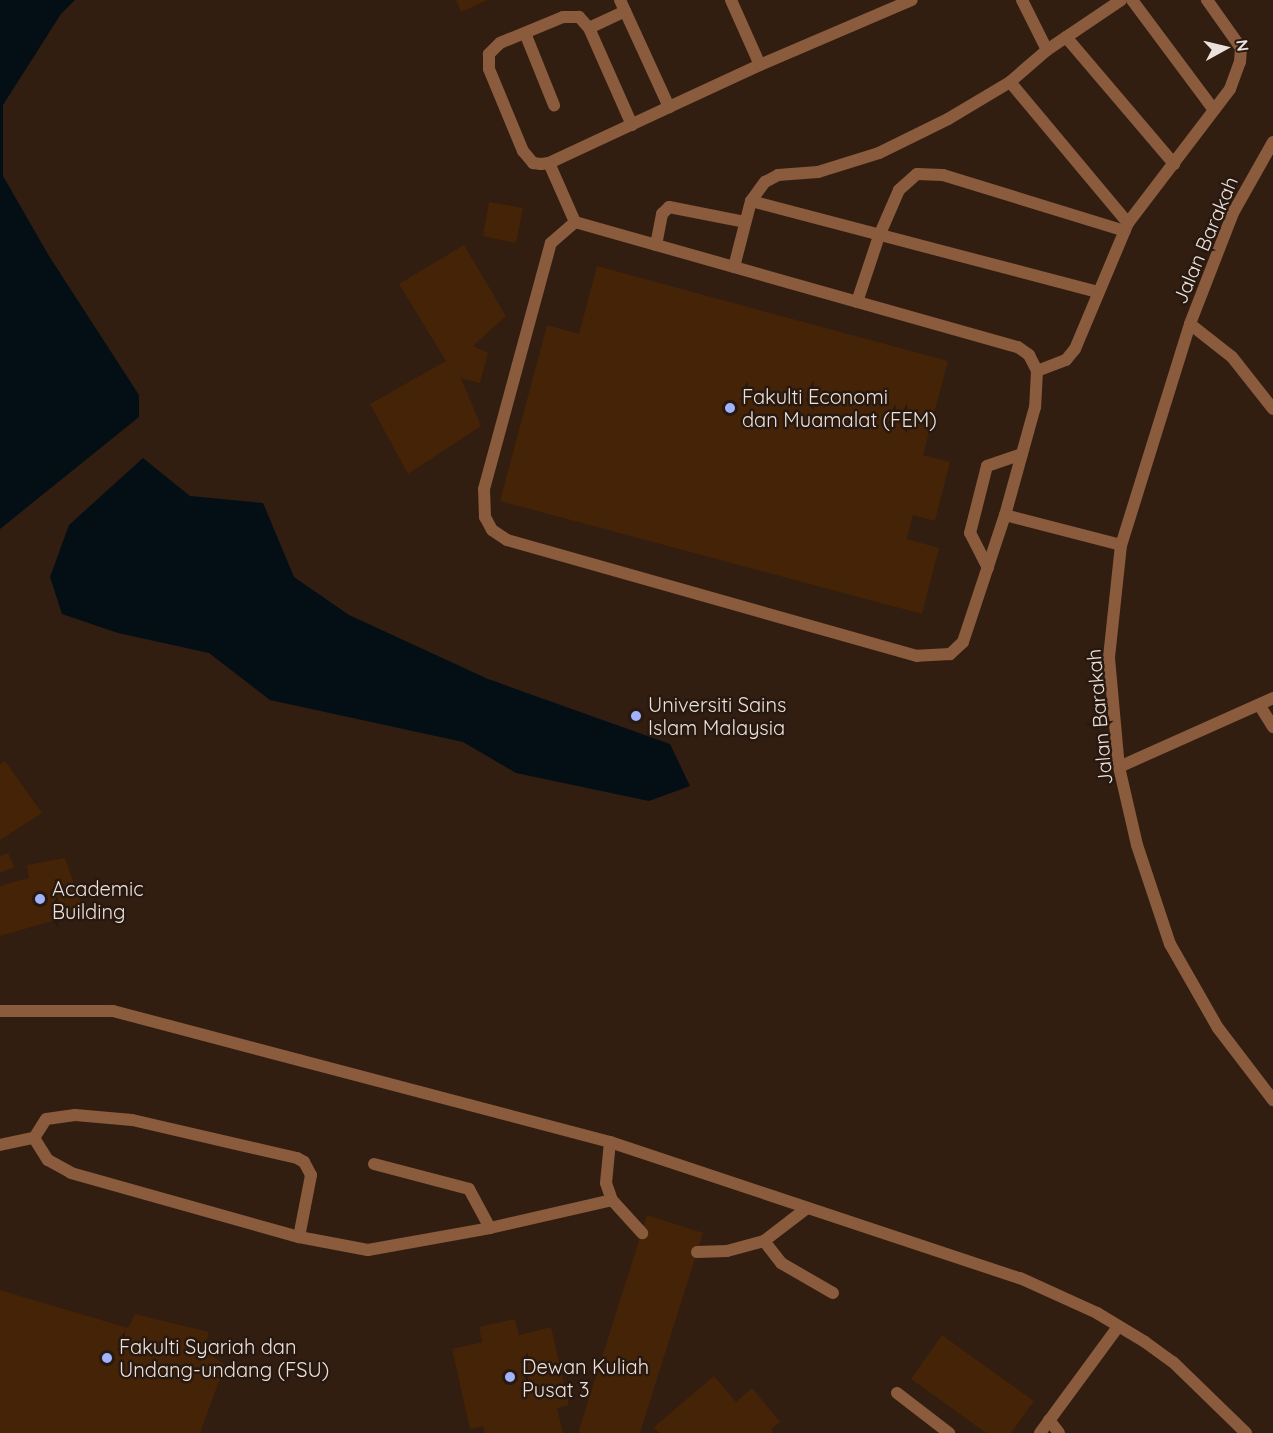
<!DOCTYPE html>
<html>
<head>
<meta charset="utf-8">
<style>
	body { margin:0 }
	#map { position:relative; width:1273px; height:1433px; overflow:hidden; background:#271810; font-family:Quicksand,sans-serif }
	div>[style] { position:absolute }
	.built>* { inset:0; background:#321d11 }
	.water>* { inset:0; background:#040f15 }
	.building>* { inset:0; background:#452306 }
	.lane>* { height:12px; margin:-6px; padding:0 6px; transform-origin:6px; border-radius:6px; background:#8a5b3c }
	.street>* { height:12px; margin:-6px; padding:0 6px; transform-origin:6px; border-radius:6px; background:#8a5b3c }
	.dots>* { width:16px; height:16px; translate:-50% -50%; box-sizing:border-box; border:3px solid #271810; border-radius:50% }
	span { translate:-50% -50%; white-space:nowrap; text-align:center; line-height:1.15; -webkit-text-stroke:5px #271810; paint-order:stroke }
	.street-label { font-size:20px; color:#ece1db }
	.poi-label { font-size:20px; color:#ece1db }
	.left { translate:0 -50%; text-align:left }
	.north { position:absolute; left:1195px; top:18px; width:60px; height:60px; -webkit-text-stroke:4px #271810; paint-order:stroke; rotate:82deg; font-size:16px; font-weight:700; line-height:24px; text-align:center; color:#ece1db }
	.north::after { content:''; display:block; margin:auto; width:21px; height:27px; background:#ece1db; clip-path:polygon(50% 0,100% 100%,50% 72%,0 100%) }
</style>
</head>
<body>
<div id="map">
	<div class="built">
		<i style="clip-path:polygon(0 0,1273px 0,1273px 1433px,0 1433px)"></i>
	</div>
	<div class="water">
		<i style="clip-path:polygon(0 0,75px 0,61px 14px,3px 105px,3px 176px,49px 256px,139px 395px,139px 417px,0 529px)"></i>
		<i style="clip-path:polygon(143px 458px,190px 496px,263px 503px,294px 577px,349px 615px,488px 679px,670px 744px,690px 786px,649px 801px,516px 773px,463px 742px,270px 700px,209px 653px,118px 633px,62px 614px,50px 577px,69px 525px)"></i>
	</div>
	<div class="building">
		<i style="clip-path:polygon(456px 0,488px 0,461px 12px)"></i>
		<i style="clip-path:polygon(489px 202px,523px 208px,516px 243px,483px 236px)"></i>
		<i style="clip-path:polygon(464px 245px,506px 316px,473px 346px,488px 353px,480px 383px,461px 378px,481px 426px,408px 474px,370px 404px,446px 361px,399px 284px)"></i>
		<i style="clip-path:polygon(597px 266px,948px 361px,923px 455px,950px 462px,935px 521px,913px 515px,907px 539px,939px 548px,922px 614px,500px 501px,547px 325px,579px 334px)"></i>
		<i style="clip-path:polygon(5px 761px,42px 813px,0 840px,0 764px)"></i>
		<i style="clip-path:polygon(8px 853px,15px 867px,0 873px,0 856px)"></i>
		<i style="clip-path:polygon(65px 858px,84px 912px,0 936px,0 886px,29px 878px,27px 865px)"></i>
		<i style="clip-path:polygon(647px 1215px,703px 1233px,640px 1433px,578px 1433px)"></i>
		<i style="clip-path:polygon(0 1290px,128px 1328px,135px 1314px,209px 1332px,204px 1350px,225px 1365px,200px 1433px,0 1433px)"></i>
		<i style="clip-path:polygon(515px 1319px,519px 1335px,551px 1327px,569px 1405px,557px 1408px,563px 1433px,485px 1433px,483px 1426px,470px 1429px,452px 1349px,482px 1342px,479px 1327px)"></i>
		<i style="clip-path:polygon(942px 1335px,1034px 1401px,1011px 1433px,986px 1433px,911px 1379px)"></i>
		<i style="clip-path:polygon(714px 1376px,736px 1402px,752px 1388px,780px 1422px,771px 1429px,774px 1433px,659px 1433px,654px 1427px)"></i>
	</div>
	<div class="lane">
		<i style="left:620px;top:0;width:118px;rotate:65.4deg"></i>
		<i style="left:731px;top:0;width:71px;rotate:66deg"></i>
		<i style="left:1022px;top:0;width:56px;rotate:63.4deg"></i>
		<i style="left:1132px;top:0;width:137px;rotate:53.3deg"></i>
		<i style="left:589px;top:28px;width:40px;rotate:-25deg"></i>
		<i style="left:525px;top:33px;width:78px;rotate:68.1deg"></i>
		<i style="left:1066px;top:37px;width:167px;rotate:49.6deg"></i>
		<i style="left:1010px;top:82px;width:184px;rotate:50.1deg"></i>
		<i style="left:632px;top:125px;width:106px;rotate:-113.9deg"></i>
		<i style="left:589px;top:28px;width:15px;rotate:-132deg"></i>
		<i style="left:579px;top:17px;width:16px;rotate:180deg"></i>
		<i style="left:563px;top:17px;width:68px;rotate:157.6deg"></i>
		<i style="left:500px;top:43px;width:16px;rotate:135deg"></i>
		<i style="left:489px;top:54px;width:15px;rotate:90deg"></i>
		<i style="left:489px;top:69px;width:89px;rotate:67.5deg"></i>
		<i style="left:523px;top:151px;width:16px;rotate:50deg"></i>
		<i style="left:533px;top:163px;width:8px;rotate:7deg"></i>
		<i style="left:541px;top:164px;width:8px;rotate:-7deg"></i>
		<i style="left:549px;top:163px;width:132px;rotate:-25deg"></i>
		<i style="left:669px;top:107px;width:100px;rotate:-24.8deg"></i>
		<i style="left:760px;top:65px;width:165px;rotate:-23.2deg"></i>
		<i style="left:549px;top:163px;width:64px;rotate:66.2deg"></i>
		<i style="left:751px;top:201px;width:358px;rotate:14.7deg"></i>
		<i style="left:575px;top:222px;width:460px;rotate:15.8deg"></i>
		<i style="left:1018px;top:347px;width:14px;rotate:36deg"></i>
		<i style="left:1029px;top:355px;width:18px;rotate:63deg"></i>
		<i style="left:1037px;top:371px;width:36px;rotate:93deg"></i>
		<i style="left:1035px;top:407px;width:112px;rotate:105.5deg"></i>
		<i style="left:1005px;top:515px;width:134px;rotate:108.3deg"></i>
		<i style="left:963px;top:642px;width:18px;rotate:137deg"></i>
		<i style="left:950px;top:654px;width:33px;rotate:177deg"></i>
		<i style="left:917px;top:656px;width:426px;rotate:-164.2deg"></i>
		<i style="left:507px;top:540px;width:18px;rotate:-146deg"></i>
		<i style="left:492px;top:530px;width:15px;rotate:-118deg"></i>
		<i style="left:485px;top:517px;width:28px;rotate:-92deg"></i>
		<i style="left:484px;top:489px;width:255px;rotate:-74.8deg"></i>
		<i style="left:551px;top:243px;width:32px;rotate:-41deg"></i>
		<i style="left:656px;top:245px;width:32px;rotate:-79deg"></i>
		<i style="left:662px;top:214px;width:10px;rotate:-45deg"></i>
		<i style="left:669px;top:207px;width:77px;rotate:11.2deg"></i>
		<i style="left:734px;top:267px;width:68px;rotate:-75.6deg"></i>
		<i style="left:751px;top:201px;width:24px;rotate:-54deg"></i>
		<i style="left:765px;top:182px;width:15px;rotate:-28deg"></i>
		<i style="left:778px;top:175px;width:40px;rotate:-4.3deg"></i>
		<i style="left:818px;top:172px;width:64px;rotate:-17.3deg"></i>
		<i style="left:879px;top:153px;width:77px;rotate:-26.2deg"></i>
		<i style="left:948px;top:119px;width:72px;rotate:-30.8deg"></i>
		<i style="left:1010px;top:82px;width:49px;rotate:-40.9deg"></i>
		<i style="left:1047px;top:50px;width:89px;rotate:-34deg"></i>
		<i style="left:857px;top:302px;width:70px;rotate:-71.6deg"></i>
		<i style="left:879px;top:236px;width:50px;rotate:-66.5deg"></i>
		<i style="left:899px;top:190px;width:24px;rotate:-42deg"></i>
		<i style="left:917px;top:174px;width:26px;rotate:2deg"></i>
		<i style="left:943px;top:175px;width:190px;rotate:17.1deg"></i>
		<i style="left:1190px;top:324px;width:53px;rotate:38.2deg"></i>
		<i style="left:1232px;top:357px;width:66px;rotate:51.7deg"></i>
		<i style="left:1037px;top:371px;width:31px;rotate:-21deg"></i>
		<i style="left:1066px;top:360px;width:14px;rotate:-51deg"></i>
		<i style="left:1075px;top:349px;width:137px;rotate:-67.2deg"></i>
		<i style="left:1128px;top:223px;width:168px;rotate:-52.7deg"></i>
		<i style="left:1230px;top:89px;width:29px;rotate:-70deg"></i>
		<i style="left:1240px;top:62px;width:14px;rotate:-86deg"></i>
		<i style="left:1241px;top:48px;width:59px;rotate:-125.3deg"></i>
		<i style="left:1005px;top:515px;width:120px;rotate:14.5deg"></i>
		<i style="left:988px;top:568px;width:39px;rotate:-117deg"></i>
		<i style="left:970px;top:533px;width:69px;rotate:-75.8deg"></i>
		<i style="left:987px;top:466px;width:37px;rotate:-19deg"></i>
		<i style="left:1260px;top:706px;width:25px;rotate:58deg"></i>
		<i style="left:1119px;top:767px;width:169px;rotate:-24.1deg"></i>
		<i style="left:610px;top:1142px;width:41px;rotate:95.6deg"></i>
		<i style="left:606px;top:1183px;width:18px;rotate:71deg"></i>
		<i style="left:612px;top:1200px;width:45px;rotate:47.7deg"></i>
		<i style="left:0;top:1145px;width:35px;rotate:-12deg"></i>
		<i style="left:374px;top:1164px;width:98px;rotate:14.7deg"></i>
		<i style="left:469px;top:1189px;width:44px;rotate:61.7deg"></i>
		<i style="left:299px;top:1237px;width:63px;rotate:-79deg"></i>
		<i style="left:311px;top:1175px;width:15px;rotate:-118deg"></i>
		<i style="left:304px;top:1162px;width:8px;rotate:-150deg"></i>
		<i style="left:297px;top:1158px;width:169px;rotate:-167deg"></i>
		<i style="left:132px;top:1120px;width:57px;rotate:-175deg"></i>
		<i style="left:75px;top:1115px;width:29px;rotate:172deg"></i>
		<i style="left:46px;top:1119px;width:22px;rotate:122deg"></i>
		<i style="left:34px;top:1138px;width:26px;rotate:58deg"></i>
		<i style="left:48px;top:1160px;width:26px;rotate:29deg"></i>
		<i style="left:71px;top:1173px;width:237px;rotate:15.7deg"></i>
		<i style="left:299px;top:1237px;width:70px;rotate:10.7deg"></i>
		<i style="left:368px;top:1250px;width:124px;rotate:-10.2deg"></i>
		<i style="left:490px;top:1228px;width:125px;rotate:-12.9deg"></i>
		<i style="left:764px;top:1241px;width:28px;rotate:52deg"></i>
		<i style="left:781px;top:1263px;width:60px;rotate:30deg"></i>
		<i style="left:697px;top:1252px;width:30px;rotate:-2deg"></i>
		<i style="left:727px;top:1251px;width:38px;rotate:-15deg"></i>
		<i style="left:764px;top:1241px;width:54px;rotate:-37.5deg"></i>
		<i style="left:897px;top:1393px;width:66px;rotate:37.6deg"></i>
		<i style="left:1049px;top:1420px;width:16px;rotate:52deg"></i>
		<i style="left:1040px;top:1433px;width:132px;rotate:-53.7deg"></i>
	</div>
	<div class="street">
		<i style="left:1273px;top:142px;width:81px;rotate:119.4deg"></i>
		<i style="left:1233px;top:213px;width:119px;rotate:111.2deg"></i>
		<i style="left:1190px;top:324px;width:232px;rotate:107.3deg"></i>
		<i style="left:1121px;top:545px;width:114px;rotate:96.1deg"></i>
		<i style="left:1109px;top:658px;width:109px;rotate:84.8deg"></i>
		<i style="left:1119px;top:767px;width:80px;rotate:77deg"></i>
		<i style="left:1137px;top:845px;width:104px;rotate:71.6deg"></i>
		<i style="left:1170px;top:944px;width:97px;rotate:60.3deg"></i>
		<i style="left:1218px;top:1028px;width:91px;rotate:52.6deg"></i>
		<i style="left:0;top:1011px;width:113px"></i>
		<i style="left:113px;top:1011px;width:514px;rotate:14.77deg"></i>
		<i style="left:610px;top:1142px;width:432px;rotate:18.4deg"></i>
		<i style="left:1020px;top:1278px;width:85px;rotate:24.4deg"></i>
		<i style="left:1097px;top:1313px;width:56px;rotate:31.1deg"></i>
		<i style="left:1145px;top:1342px;width:34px;rotate:36deg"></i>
		<i style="left:1173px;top:1362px;width:102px;rotate:44.2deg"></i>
	</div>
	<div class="dots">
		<i style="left:730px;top:408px;background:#a1b3fd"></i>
		<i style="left:636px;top:716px;background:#a1b3fd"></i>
		<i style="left:40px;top:899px;background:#a1b3fd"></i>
		<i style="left:107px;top:1358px;background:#a1b3fd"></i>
		<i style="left:510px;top:1377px;background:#a1b3fd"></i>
	</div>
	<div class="street-label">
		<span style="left:1205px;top:240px;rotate:-67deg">Jalan Barakah</span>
		<span style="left:1099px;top:717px;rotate:-95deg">Jalan Barakah</span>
	</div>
	<div class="poi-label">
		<span class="left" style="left:742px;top:408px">Fakulti Economi<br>dan Muamalat (FEM)</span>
		<span class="left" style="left:648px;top:716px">Universiti Sains<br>Islam Malaysia</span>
		<span class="left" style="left:52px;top:900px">Academic<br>Building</span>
		<span class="left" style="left:119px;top:1358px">Fakulti Syariah dan<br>Undang-undang (FSU)</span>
		<span class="left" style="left:522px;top:1378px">Dewan Kuliah<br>Pusat 3</span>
	</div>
	<div class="north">N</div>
</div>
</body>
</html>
